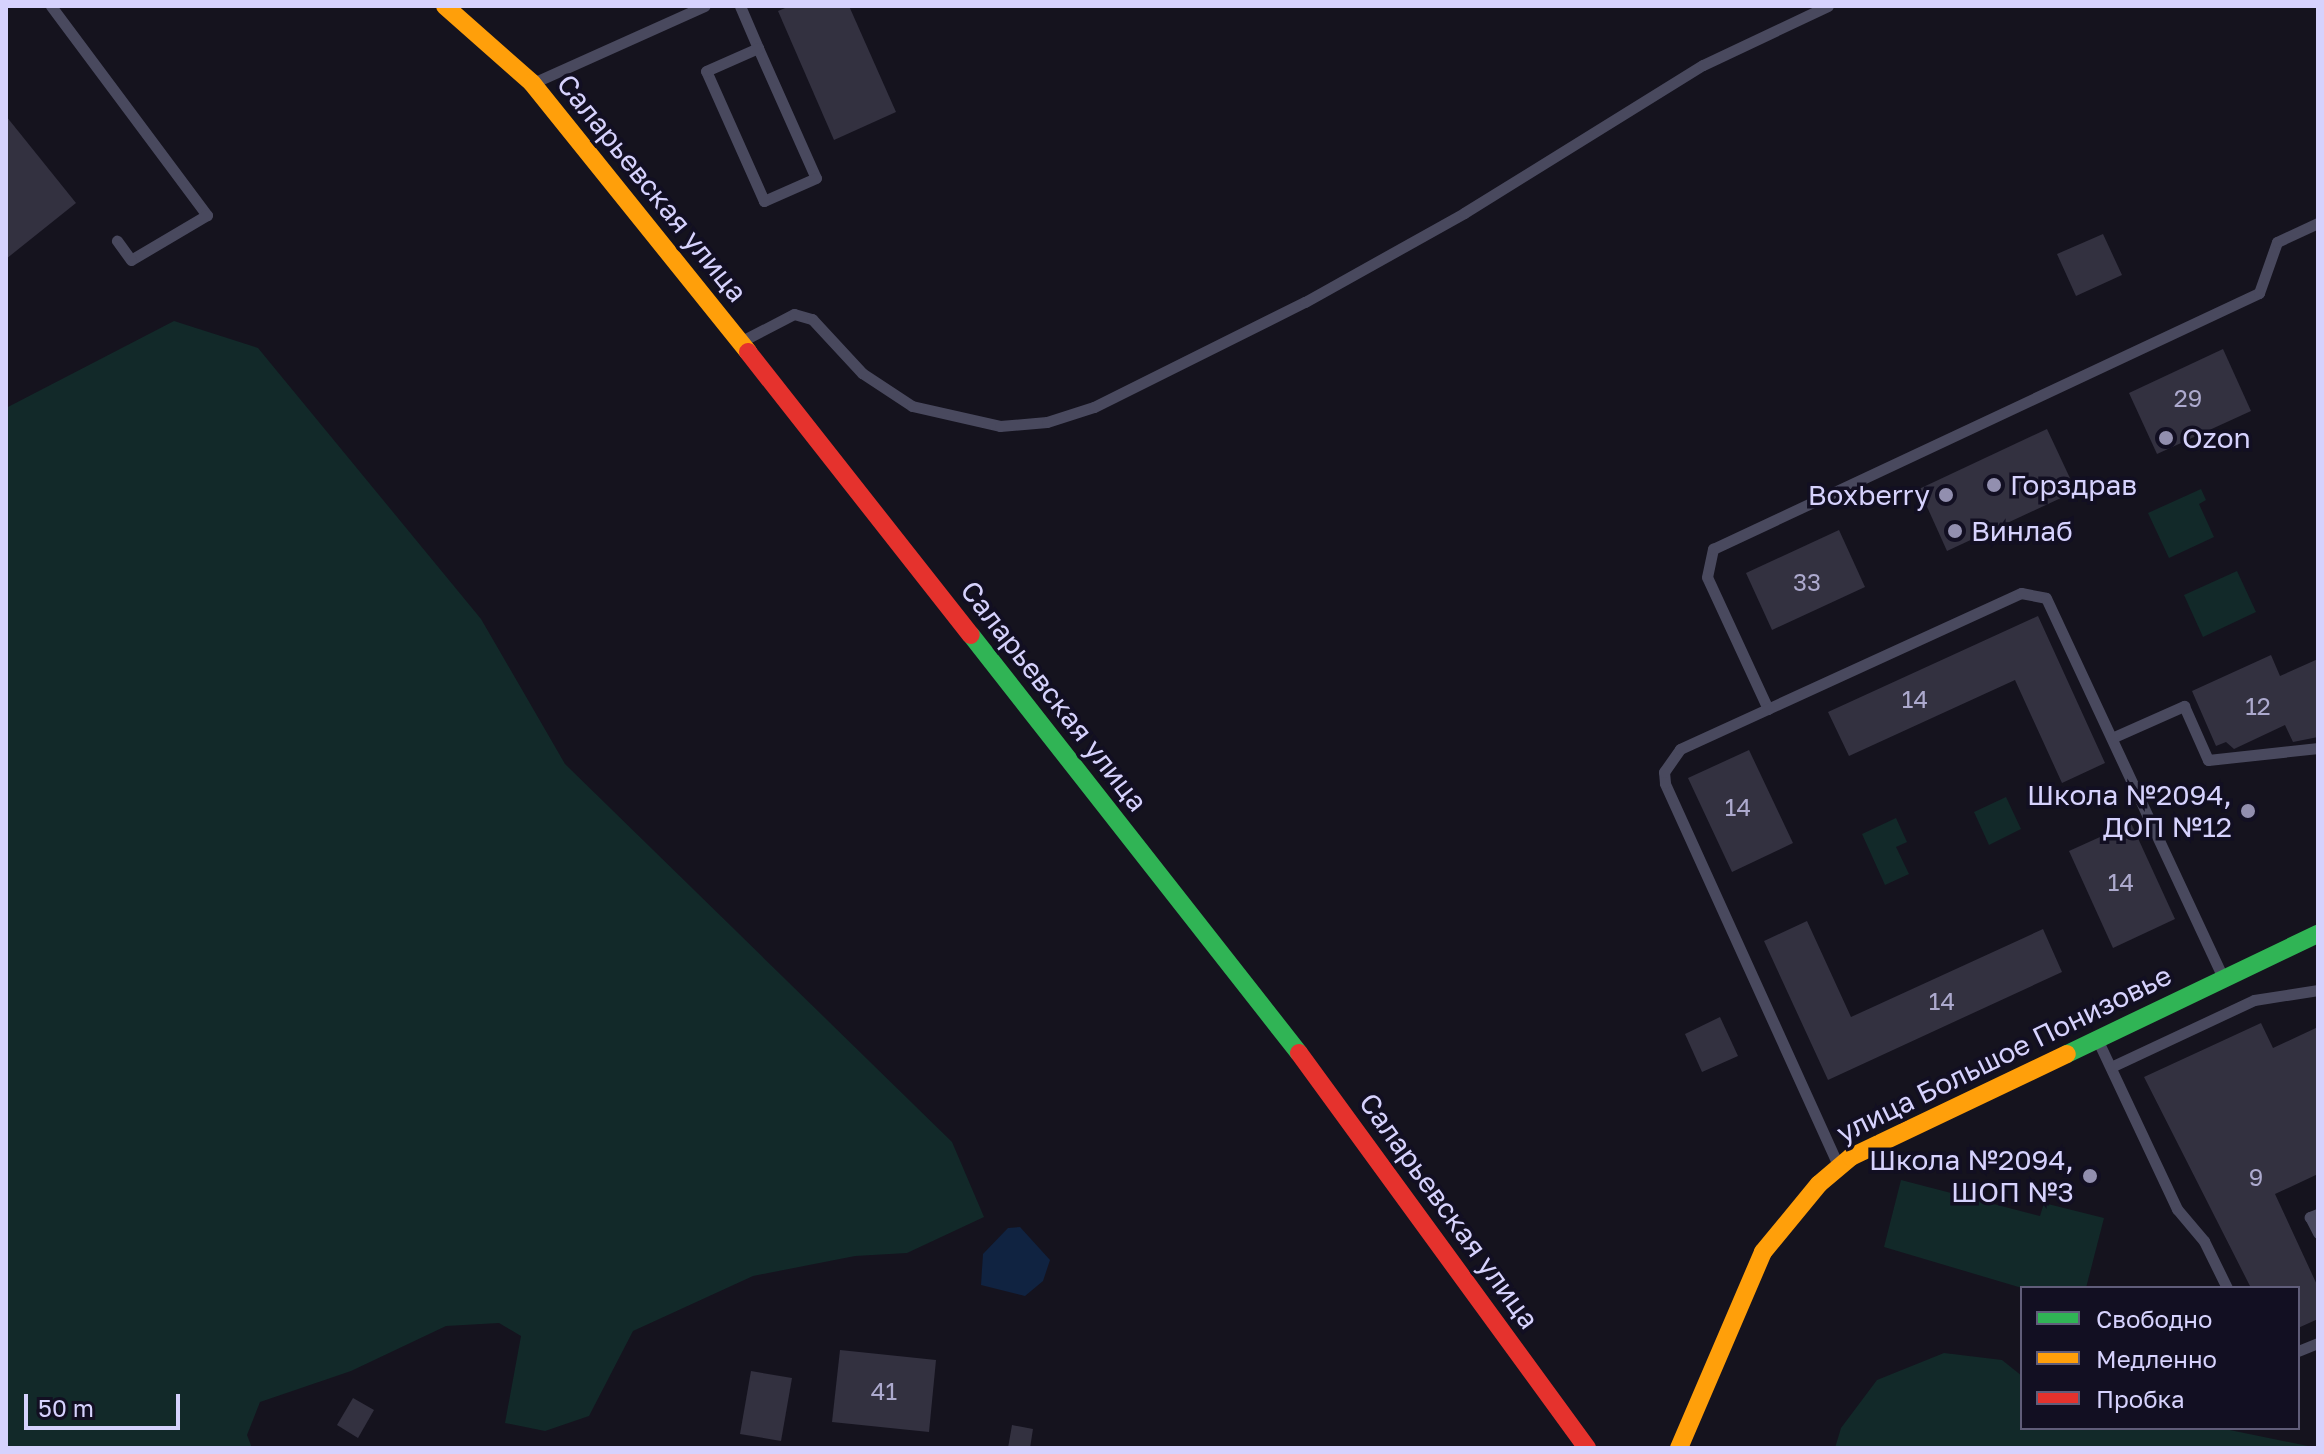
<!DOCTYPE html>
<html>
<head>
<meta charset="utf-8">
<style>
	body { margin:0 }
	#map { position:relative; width:2324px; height:1454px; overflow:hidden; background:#15131e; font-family:"Golos Text",sans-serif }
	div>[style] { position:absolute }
	.green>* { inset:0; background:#122929 }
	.water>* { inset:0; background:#102341 }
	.building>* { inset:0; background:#333140 }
	.lane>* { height:11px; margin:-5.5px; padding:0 5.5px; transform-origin:5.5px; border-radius:5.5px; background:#49495e }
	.fast>* { height:18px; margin:-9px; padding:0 9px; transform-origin:9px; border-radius:9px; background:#30b455 }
	.slow>* { height:18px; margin:-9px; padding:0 9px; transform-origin:9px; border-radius:9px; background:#ff9f0a }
	.jam>* { height:18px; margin:-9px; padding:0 9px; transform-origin:9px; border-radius:9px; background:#e5322d }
	.dots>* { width:22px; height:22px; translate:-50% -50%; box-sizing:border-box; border:4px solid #120f22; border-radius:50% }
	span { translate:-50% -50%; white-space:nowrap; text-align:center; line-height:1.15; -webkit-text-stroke:7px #120f22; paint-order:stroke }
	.number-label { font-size:24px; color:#adaace }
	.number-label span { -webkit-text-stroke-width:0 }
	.street-label { font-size:28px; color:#d6d2fd }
	.poi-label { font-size:28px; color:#d6d2fd }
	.left { translate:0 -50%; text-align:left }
	.right { translate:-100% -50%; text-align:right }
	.frame { position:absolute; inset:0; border:8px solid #d6d2fd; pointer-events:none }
	.legend { position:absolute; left:2020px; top:1286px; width:280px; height:144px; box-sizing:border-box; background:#120f22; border:2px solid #605d7a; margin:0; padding:10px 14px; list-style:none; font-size:24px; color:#d6d2fd }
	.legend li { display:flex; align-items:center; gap:16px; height:40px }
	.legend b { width:40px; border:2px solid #605d7a }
	.scale { position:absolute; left:24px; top:1394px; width:156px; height:36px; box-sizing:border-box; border:4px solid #d6d2fd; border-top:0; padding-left:10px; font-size:24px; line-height:28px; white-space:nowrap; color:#d6d2fd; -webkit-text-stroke:6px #120f22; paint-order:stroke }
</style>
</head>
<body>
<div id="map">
	<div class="green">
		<i style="clip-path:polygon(174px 321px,258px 348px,481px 619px,565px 764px,952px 1142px,984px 1217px,907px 1253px,855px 1256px,753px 1276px,633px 1331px,589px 1416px,545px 1431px,505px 1423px,521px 1336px,499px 1323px,446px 1326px,351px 1371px,260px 1402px,247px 1435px,252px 1448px,6px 1448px,6px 408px)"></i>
		<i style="clip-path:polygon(2201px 489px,2206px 500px,2199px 504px,2214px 537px,2169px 558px,2148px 513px)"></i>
		<i style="clip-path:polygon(2237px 571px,2256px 612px,2203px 637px,2184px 595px)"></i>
		<i style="clip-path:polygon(2006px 797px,2021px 829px,1989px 845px,1974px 812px)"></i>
		<i style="clip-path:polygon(1896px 818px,1907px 842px,1896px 847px,1909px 874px,1885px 885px,1862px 834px)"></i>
		<i style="clip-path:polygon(1901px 1180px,2040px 1216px,2044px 1203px,2104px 1218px,2086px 1288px,2022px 1288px,1884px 1247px)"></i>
		<i style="clip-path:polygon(1944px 1353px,2002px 1360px,2022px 1376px,2022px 1428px,2220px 1428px,2318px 1448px,1835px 1448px,1841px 1428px,1877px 1380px)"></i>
	</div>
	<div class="water">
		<i style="clip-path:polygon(1020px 1227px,1050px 1260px,1043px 1281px,1025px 1296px,981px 1285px,983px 1254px,1008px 1228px)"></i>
	</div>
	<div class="building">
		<i style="clip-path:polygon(790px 6px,849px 6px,896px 112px,834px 140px,778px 11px)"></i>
		<i style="clip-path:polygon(6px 116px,76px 203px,6px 259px)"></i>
		<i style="clip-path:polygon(2103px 234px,2122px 275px,2076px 296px,2057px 254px)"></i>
		<i style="clip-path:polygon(2223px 349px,2251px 411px,2157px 454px,2129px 393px)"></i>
		<i style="clip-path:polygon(2047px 429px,2076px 491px,1947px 551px,1919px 489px)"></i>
		<i style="clip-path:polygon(1839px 530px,1865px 587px,1772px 630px,1746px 573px)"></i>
		<i style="clip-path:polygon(2038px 616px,2105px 763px,2062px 783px,2015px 680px,1849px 756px,1828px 712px)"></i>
		<i style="clip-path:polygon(2271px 655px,2280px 676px,2318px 659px,2318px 737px,2293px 742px,2285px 725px,2234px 749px,2226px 742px,2216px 746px,2192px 691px)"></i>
		<i style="clip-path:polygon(1749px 750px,1793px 843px,1732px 872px,1688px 778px)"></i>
		<i style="clip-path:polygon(2131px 823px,2175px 919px,2113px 948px,2069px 851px)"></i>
		<i style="clip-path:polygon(1807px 921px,1851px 1017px,2043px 929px,2062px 972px,1828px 1080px,1764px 941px)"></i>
		<i style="clip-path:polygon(1720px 1017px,1738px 1056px,1702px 1072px,1685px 1034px)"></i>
		<i style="clip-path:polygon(2261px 1023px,2273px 1048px,2318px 1027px,2318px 1174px,2275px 1194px,2318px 1287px,2318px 1319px,2298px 1328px,2298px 1288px,2251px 1288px,2144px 1077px)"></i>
		<i style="clip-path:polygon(840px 1350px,936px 1360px,929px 1432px,832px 1422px)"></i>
		<i style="clip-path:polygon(751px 1371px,792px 1378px,781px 1441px,740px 1434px)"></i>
		<i style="clip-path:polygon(353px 1398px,374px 1410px,358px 1438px,337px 1425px)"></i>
		<i style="clip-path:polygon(1012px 1425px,1033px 1429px,1030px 1448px,1008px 1448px)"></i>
	</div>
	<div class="lane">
		<i style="left:51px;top:6px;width:261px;rotate:53.3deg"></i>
		<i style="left:207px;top:215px;width:88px;rotate:149.4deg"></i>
		<i style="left:131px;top:260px;width:24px;rotate:-126deg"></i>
		<i style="left:740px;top:6px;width:46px;rotate:66.8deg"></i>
		<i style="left:758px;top:48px;width:142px;rotate:66deg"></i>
		<i style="left:816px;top:178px;width:57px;rotate:156.1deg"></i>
		<i style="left:764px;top:201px;width:142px;rotate:-114deg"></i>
		<i style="left:706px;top:71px;width:57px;rotate:-23.9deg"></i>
		<i style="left:533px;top:83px;width:188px;rotate:-24.2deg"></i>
		<i style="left:740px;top:342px;width:61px;rotate:-27.4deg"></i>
		<i style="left:794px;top:314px;width:19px;rotate:16deg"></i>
		<i style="left:812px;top:319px;width:74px;rotate:47.2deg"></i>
		<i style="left:862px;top:373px;width:60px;rotate:33.4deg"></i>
		<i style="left:912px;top:406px;width:90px;rotate:12.8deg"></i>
		<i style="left:1000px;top:426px;width:47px;rotate:-4.9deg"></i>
		<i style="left:1047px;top:422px;width:49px;rotate:-17.7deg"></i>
		<i style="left:1094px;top:407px;width:236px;rotate:-26.5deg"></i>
		<i style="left:1305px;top:302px;width:182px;rotate:-29.2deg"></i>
		<i style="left:1464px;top:213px;width:281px;rotate:-31.8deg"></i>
		<i style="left:1703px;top:65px;width:138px;rotate:-25.3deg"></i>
		<i style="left:1768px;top:709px;width:145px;rotate:-114.8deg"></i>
		<i style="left:1707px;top:577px;width:29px;rotate:-78deg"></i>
		<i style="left:1713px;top:549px;width:603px;rotate:-25.12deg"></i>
		<i style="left:2259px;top:293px;width:54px;rotate:-70.6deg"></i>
		<i style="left:2277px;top:242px;width:45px;rotate:-24.9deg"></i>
		<i style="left:2114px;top:737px;width:77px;rotate:-23.9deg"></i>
		<i style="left:2184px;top:706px;width:59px;rotate:66deg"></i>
		<i style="left:2208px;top:760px;width:111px;rotate:-6.2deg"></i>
		<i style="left:2098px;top:1041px;width:186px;rotate:64.8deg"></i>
		<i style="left:2177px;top:1209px;width:42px;rotate:49.8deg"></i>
		<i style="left:2204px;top:1241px;width:52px;rotate:63.9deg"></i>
		<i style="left:2111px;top:1067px;width:158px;rotate:-25.1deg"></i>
		<i style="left:2254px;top:1000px;width:65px;rotate:-8.9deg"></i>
		<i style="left:1838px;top:1165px;width:419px;rotate:-114.4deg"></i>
		<i style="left:1665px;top:783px;width:11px;rotate:-95deg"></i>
		<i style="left:1664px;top:772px;width:28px;rotate:-55deg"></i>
		<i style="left:1680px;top:749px;width:375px;rotate:-24.6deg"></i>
		<i style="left:2021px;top:593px;width:25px;rotate:11deg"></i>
		<i style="left:2046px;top:598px;width:418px;rotate:65deg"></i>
		<i style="left:2318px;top:1214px;width:9px;rotate:159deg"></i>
		<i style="left:2310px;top:1217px;width:18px;rotate:63deg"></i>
		<i style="left:2298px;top:1351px;width:22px;rotate:-22deg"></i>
	</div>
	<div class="fast">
		<i style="left:971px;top:635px;width:531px;rotate:51.88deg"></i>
		<i style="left:2067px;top:1054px;width:278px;rotate:-25.6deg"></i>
	</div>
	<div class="slow">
		<i style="left:445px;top:6px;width:116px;rotate:41.5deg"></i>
		<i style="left:532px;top:83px;width:345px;rotate:51.2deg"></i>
		<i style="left:1679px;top:1448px;width:213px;rotate:-66.8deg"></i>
		<i style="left:1763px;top:1252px;width:88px;rotate:-50.5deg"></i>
		<i style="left:1819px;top:1184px;width:42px;rotate:-40.2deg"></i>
		<i style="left:1851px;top:1157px;width:239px;rotate:-25.5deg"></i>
	</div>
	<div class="jam">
		<i style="left:748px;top:352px;width:360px;rotate:51.8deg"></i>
		<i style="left:1299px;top:1053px;width:489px;rotate:53.9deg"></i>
	</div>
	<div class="dots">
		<i style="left:2166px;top:438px;background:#928faf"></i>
		<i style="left:1994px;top:485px;background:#928faf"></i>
		<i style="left:1946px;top:495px;background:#928faf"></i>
		<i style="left:1955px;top:531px;background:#928faf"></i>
		<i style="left:2248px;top:811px;background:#928faf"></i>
		<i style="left:2090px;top:1176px;background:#928faf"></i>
	</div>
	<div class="number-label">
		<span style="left:2188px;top:398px">29</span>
		<span style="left:1807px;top:582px">33</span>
		<span style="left:1915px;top:699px">14</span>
		<span style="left:2258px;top:706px">12</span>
		<span style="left:1738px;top:807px">14</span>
		<span style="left:2121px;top:882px">14</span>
		<span style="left:1942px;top:1001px">14</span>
		<span style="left:2256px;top:1177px">9</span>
		<span style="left:884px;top:1391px">41</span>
	</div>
	<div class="street-label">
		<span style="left:652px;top:188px;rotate:51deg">Саларьевская улица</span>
		<span style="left:1054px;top:696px;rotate:52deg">Саларьевская улица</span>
		<span style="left:2004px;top:1054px;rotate:-26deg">улица Большое Понизовье</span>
		<span style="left:1449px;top:1211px;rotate:54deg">Саларьевская улица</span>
	</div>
	<div class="poi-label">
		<span class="left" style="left:2182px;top:438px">Ozon</span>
		<span class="left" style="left:2010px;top:485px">Горздрав</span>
		<span class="right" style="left:1930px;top:495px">Boxberry</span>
		<span class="left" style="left:1971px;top:531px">Винлаб</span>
		<span class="right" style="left:2232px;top:811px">Школа №2094,<br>ДОП №12</span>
		<span class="right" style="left:2074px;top:1176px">Школа №2094,<br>ШОП №3</span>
	</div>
	<div class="frame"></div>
	<ul class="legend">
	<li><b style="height:10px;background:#30b455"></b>Свободно</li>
	<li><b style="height:10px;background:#ff9f0a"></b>Медленно</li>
	<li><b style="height:10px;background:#e5322d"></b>Пробка</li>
	</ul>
	<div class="scale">50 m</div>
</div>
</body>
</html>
